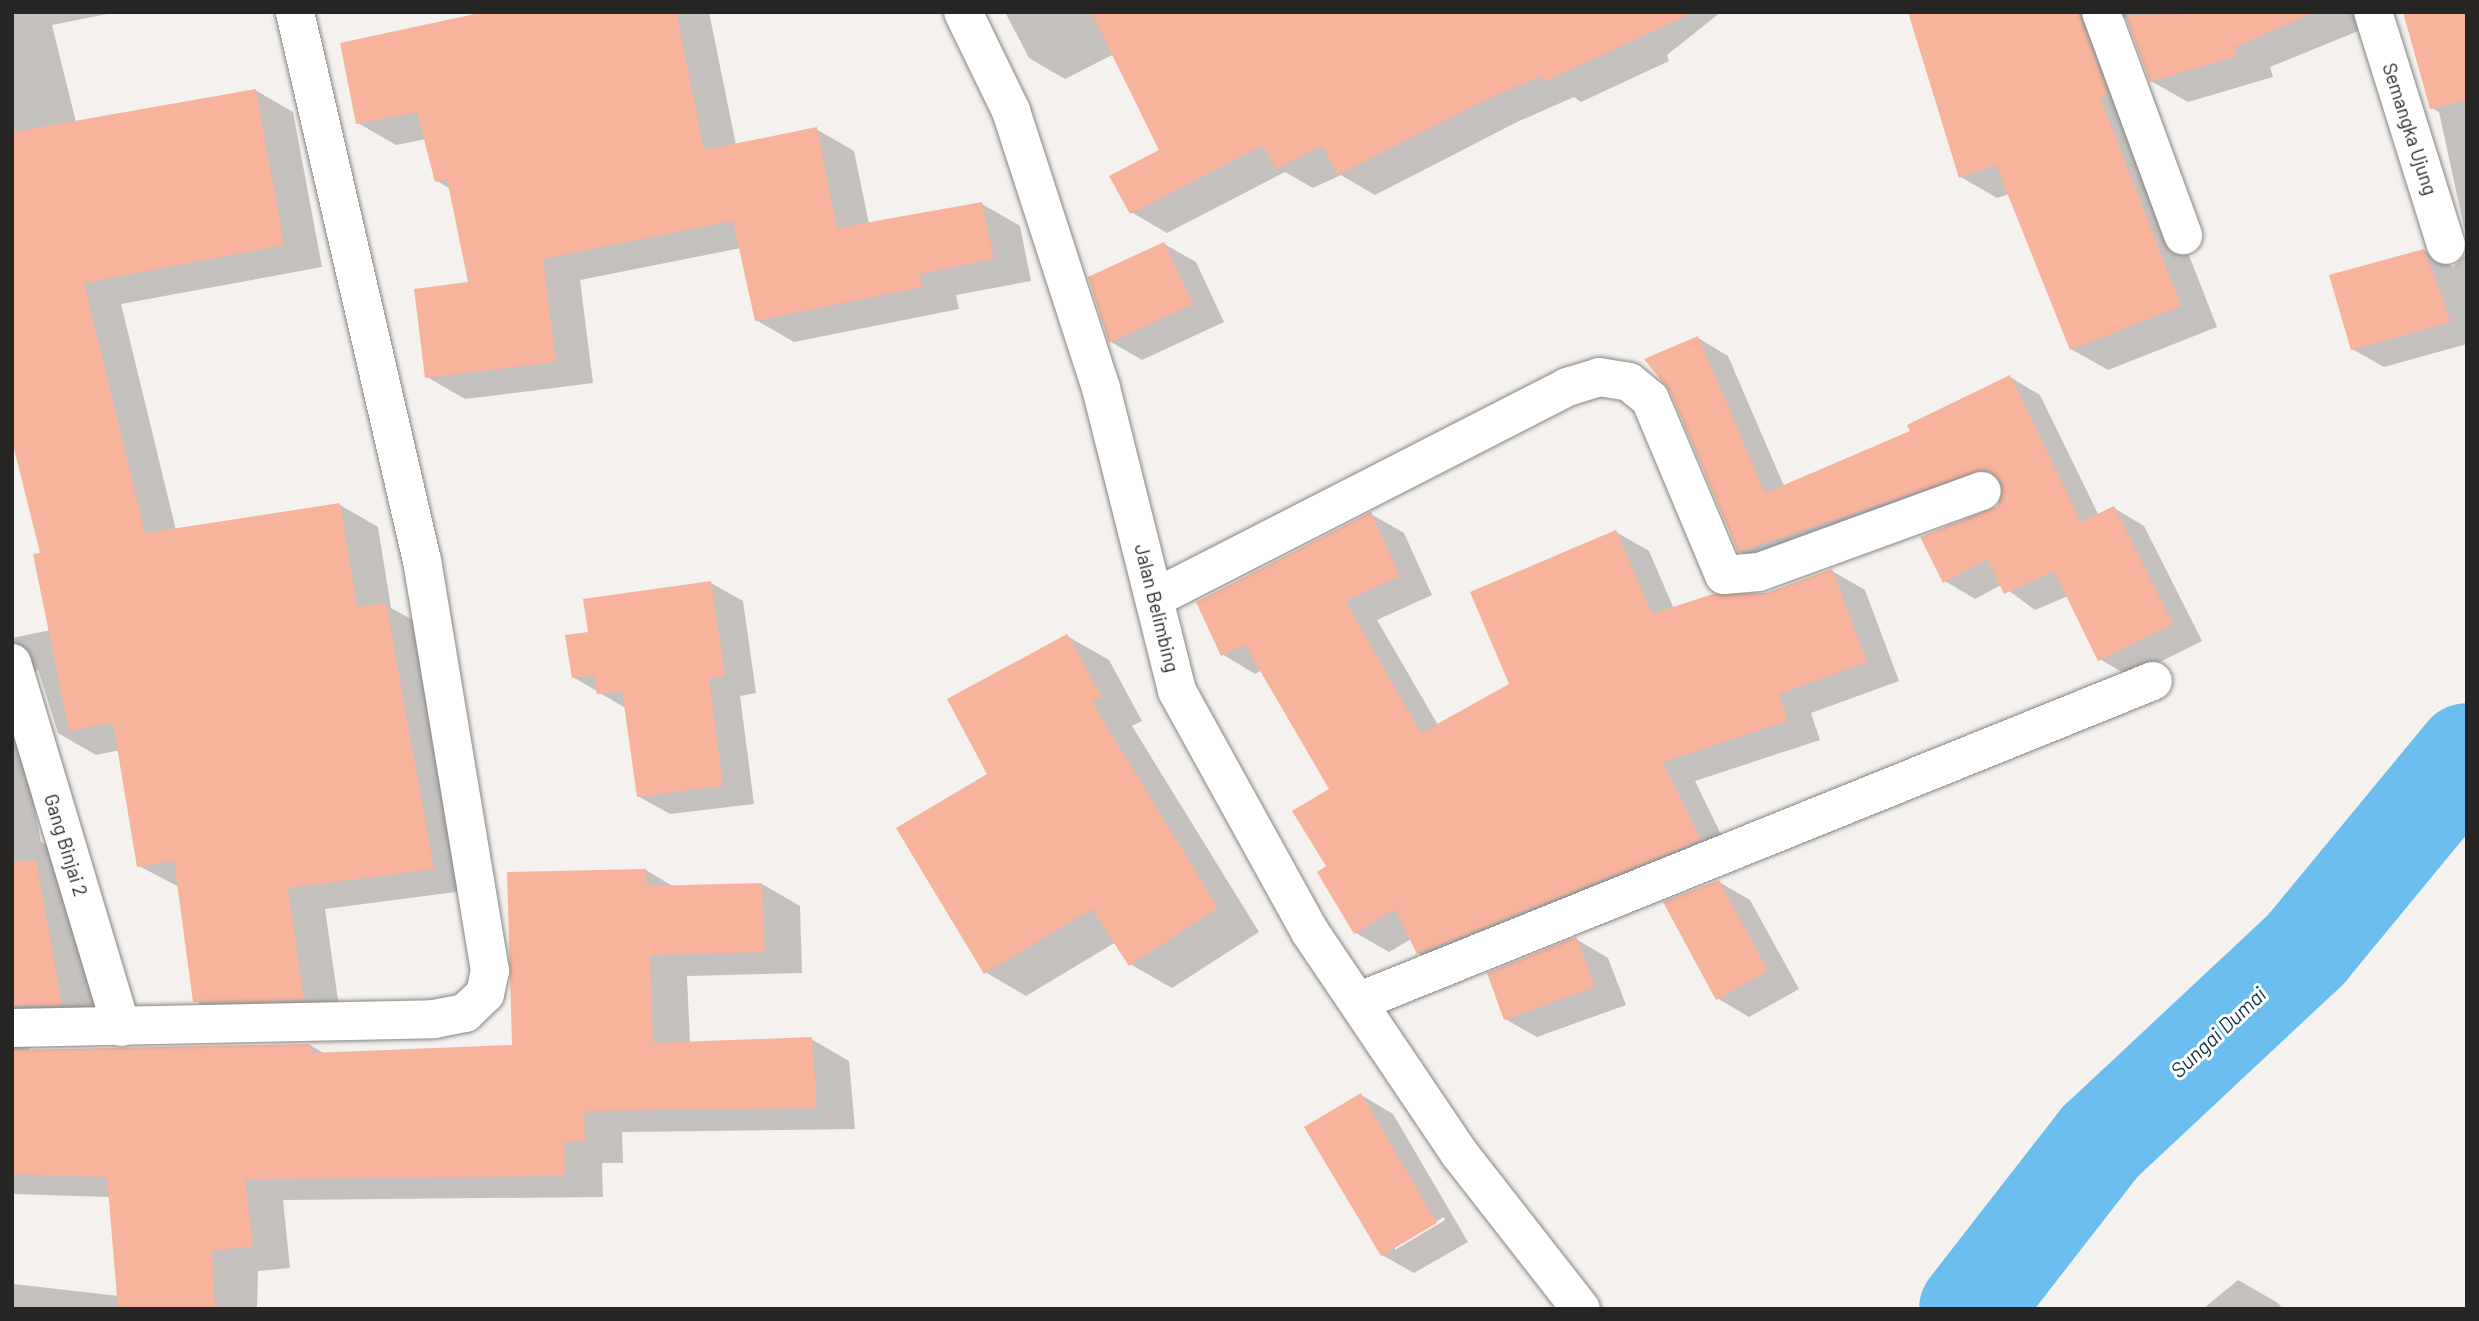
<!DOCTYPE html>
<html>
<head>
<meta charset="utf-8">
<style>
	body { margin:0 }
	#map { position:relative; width:2479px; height:1321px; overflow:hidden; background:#f4f1ee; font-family:Barlow,sans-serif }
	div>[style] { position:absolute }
	.shadow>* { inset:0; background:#0003 }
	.river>* { height:102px; margin:-51px; padding:0 51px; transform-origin:51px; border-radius:51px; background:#6bbeee }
	.building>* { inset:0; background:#f7b39c }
	.roads { filter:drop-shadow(0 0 2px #888683) drop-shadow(0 0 2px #888683) }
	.street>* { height:38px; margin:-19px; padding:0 19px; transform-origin:19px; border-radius:19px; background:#fff }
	span { translate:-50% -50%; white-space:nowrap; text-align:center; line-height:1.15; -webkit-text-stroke:6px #fff; paint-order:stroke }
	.street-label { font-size:19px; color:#262523 }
	.water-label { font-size:21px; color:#11364a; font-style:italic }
	.frame { position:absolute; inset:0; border:14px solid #262523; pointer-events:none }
</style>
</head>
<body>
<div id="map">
	<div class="shadow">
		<i style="clip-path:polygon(12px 12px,117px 12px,52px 25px,76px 122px,255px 90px,293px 112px,322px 267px,121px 304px,176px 530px,340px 505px,378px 527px,391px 608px,424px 626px,471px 890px,325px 909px,341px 1021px,233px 1023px,195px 1001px,179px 887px,139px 866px,120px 750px,96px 755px,58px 733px,38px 669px,28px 679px,27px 769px,41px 842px,66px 857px,99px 1026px,39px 1030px,28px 1051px,310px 1045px,325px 1054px,514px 1047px,646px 870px,674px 887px,762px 884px,800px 906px,802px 973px,687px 976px,690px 1043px,811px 1039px,849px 1061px,855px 1129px,622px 1132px,623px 1163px,602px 1163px,603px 1197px,283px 1200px,290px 1268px,258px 1271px,257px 1309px,12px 1309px,13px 1284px,119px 1296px,111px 1197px,12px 1194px,12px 638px,51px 630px,42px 554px,12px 434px)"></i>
		<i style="clip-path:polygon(491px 12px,709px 12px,736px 145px,816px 129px,854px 151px,869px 224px,982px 204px,1020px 226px,1031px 281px,956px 295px,959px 309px,794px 342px,756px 320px,741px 248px,580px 280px,593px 383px,465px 399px,427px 377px,470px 284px,450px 189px,436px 180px,426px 139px,396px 145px,358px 123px)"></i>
		<i style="clip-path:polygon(1005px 12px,1721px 12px,1667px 55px,1669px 61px,1581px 102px,1574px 97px,1517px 122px,1375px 195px,1341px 175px,1313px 188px,1285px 172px,1167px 233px,1131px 212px,1161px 150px,1114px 54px,1065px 79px,1029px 58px)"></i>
		<i style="clip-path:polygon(1909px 12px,2394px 12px,2395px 16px,2270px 67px,2273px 77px,2188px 102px,2151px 81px,2126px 17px,2120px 19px,2135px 117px,2217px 327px,2108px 370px,2071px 349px,2009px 194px,1997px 198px,1961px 177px)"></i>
		<i style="clip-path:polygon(2467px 12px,2467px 241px,2439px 112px,2432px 108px)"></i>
		<i style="clip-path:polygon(1164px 244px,1196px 262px,1224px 322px,1142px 360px,1111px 342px)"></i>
		<i style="clip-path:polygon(2424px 250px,2453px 267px,2467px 253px,2467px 344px,2384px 367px,2352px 349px)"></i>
		<i style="clip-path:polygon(1698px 338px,1728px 356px,1784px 486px,1912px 432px,2010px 377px,2040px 395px,2099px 516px,2114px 508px,2144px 526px,2202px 641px,2130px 677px,2100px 659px,2068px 596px,2035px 610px,2001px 585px,1975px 599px,1945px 581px,2000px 507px,2003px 488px,1770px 568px,1739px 551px)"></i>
		<i style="clip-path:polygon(1371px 514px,1404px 533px,1432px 595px,1377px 620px,1438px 725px,1511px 685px,1616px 532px,1649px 551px,1674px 609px,1766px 594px,1832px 571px,1865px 590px,1899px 681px,1811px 713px,1820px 740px,1695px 781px,1733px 859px,1452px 972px,1418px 953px,1411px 939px,1389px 952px,1356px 933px,1328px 867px,1332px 789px,1262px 670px,1255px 674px,1222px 654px)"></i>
		<i style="clip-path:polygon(711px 583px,743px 601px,756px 693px,740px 696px,754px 804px,670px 814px,638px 796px,627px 709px,573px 677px,590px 634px)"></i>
		<i style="clip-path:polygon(1067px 636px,1109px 660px,1142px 721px,1132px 726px,1259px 932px,1172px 988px,1130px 964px,1116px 942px,1026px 996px,985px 972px,989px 775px)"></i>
		<i style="clip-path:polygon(1719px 882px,1750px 900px,1799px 989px,1749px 1017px,1717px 998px)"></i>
		<i style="clip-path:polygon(1576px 939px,1608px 958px,1626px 1005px,1537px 1037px,1505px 1019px)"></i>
		<i style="clip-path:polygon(evenodd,1361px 1095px,1393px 1114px,1468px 1242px,1414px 1273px,1382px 1255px,1361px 1095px,1444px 1217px,1445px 1220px,1395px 1250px,1395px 1245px,1444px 1217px)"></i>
		<i style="clip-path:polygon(2238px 1280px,2278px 1303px,2283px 1309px,2203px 1309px)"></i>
	</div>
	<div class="river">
		<i style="left:1970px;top:1309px;width:212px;rotate:-52.1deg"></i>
		<i style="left:2100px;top:1142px;width:284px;rotate:-43.1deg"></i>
		<i style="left:2307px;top:948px;width:251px;rotate:-50.5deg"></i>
	</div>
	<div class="building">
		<i style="clip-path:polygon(484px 12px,676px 12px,704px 150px,817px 127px,837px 228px,982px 202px,994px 259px,919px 274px,922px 287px,755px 321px,733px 221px,543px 259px,556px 362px,425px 378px,414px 289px,468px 282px,447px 179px,435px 182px,417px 112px,356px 124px,340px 43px)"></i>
		<i style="clip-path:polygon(1091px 12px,1694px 12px,1544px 82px,1541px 76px,1481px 102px,1338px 175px,1322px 146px,1276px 169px,1263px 145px,1130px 214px,1109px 176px,1159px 150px)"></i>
		<i style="clip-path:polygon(1908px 12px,2078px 12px,2108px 94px,2100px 97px,2181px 306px,2070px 350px,1996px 165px,1959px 178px)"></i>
		<i style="clip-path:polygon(2315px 12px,2235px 47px,2237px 56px,2150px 82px,2125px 15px)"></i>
		<i style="clip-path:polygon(2403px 12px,2467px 12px,2467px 100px,2430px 109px)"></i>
		<i style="clip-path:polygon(256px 89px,284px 245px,84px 283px,145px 533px,340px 503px,357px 607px,386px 603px,434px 869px,288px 888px,304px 1000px,193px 1002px,174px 861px,137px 867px,113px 723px,69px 731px,33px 554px,40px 553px,12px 441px,12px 132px)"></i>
		<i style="clip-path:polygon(1164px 242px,1193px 304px,1109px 343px,1088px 277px)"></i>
		<i style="clip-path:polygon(2424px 249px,2451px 322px,2351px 350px,2329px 275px)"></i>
		<i style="clip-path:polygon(1698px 336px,1765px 493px,1910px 431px,1907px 425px,2010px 375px,2081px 522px,2114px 506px,2173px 624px,2098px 661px,2054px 571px,2004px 594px,1987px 559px,1943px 583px,1920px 537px,1998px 506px,2002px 483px,1985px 469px,1738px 552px,1670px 391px,1644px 359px)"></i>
		<i style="clip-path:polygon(1371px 512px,1400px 576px,1345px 601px,1421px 733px,1509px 684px,1470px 592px,1616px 530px,1652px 614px,1713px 594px,1766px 593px,1832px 569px,1867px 662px,1779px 694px,1788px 721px,1663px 762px,1701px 840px,1417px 954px,1395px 909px,1354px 934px,1317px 872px,1326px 866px,1292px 811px,1329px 789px,1245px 645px,1221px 656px,1196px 602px)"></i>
		<i style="clip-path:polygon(711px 581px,725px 676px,709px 678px,723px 786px,637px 797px,622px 691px,597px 694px,594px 675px,572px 678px,565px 635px,588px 632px,583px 599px)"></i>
		<i style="clip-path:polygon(1067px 634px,1102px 697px,1092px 702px,1218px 908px,1129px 966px,1092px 909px,984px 974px,896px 828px,987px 774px,947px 699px)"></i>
		<i style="clip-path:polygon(36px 860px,62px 1005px,12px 1006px,12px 862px)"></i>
		<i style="clip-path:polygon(646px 869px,647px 886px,762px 883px,765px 952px,650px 955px,653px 1043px,812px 1037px,817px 1108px,584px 1111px,585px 1142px,564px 1142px,565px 1176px,245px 1179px,253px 1246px,212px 1251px,215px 1309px,118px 1309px,107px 1177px,12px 1174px,12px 1050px,310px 1044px,312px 1053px,512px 1045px,507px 872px)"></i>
		<i style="clip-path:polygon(1719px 880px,1768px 971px,1716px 1000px,1663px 902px)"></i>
		<i style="clip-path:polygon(1576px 937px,1595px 987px,1504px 1020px,1487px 973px)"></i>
		<i style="clip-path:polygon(1361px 1093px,1437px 1223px,1381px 1256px,1304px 1127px)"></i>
	</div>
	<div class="roads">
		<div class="street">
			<i style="left:963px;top:12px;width:110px;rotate:64.1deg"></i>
			<i style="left:1011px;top:111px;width:291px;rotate:72deg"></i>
			<i style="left:1101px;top:388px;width:312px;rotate:75.9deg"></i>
			<i style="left:1177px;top:691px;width:275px;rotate:61.1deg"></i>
			<i style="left:1310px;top:932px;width:267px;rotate:56deg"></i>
			<i style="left:1459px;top:1153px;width:198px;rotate:52deg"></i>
			<i style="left:2101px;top:12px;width:238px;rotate:69.8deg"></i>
			<i style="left:2373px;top:12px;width:244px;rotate:72.6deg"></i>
			<i style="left:1155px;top:598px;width:463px;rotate:-27.1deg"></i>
			<i style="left:1567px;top:387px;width:34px;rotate:-17deg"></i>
			<i style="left:1599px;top:377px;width:30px;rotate:9deg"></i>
			<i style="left:1629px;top:382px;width:27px;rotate:39deg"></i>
			<i style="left:1650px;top:399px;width:191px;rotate:67.2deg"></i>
			<i style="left:1724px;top:575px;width:35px;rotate:-5deg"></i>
			<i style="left:1759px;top:572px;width:237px;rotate:-20deg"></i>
			<i style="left:12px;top:663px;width:380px;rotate:73.3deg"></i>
			<i style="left:1360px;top:1001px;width:855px;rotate:-21.98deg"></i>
			<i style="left:12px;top:1028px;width:422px;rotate:-1.2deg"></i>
			<i style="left:434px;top:1019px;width:32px;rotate:-11deg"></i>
			<i style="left:465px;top:1013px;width:28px;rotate:-44deg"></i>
			<i style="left:485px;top:994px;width:24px;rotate:-78deg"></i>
			<i style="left:490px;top:971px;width:416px;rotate:-99.4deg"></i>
			<i style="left:422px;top:561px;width:563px;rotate:-103.03deg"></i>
		</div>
	</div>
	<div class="street-label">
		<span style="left:2410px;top:129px;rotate:72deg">Semangka Ujung</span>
		<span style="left:1157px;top:608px;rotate:76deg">Jalan Belimbing</span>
		<span style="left:66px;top:845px;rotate:73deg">Gang Binjai 2</span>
	</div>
	<div class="water-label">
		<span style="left:2218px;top:1032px;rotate:-43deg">Sungai Dumai</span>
	</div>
	<div class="frame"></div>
</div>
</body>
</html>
